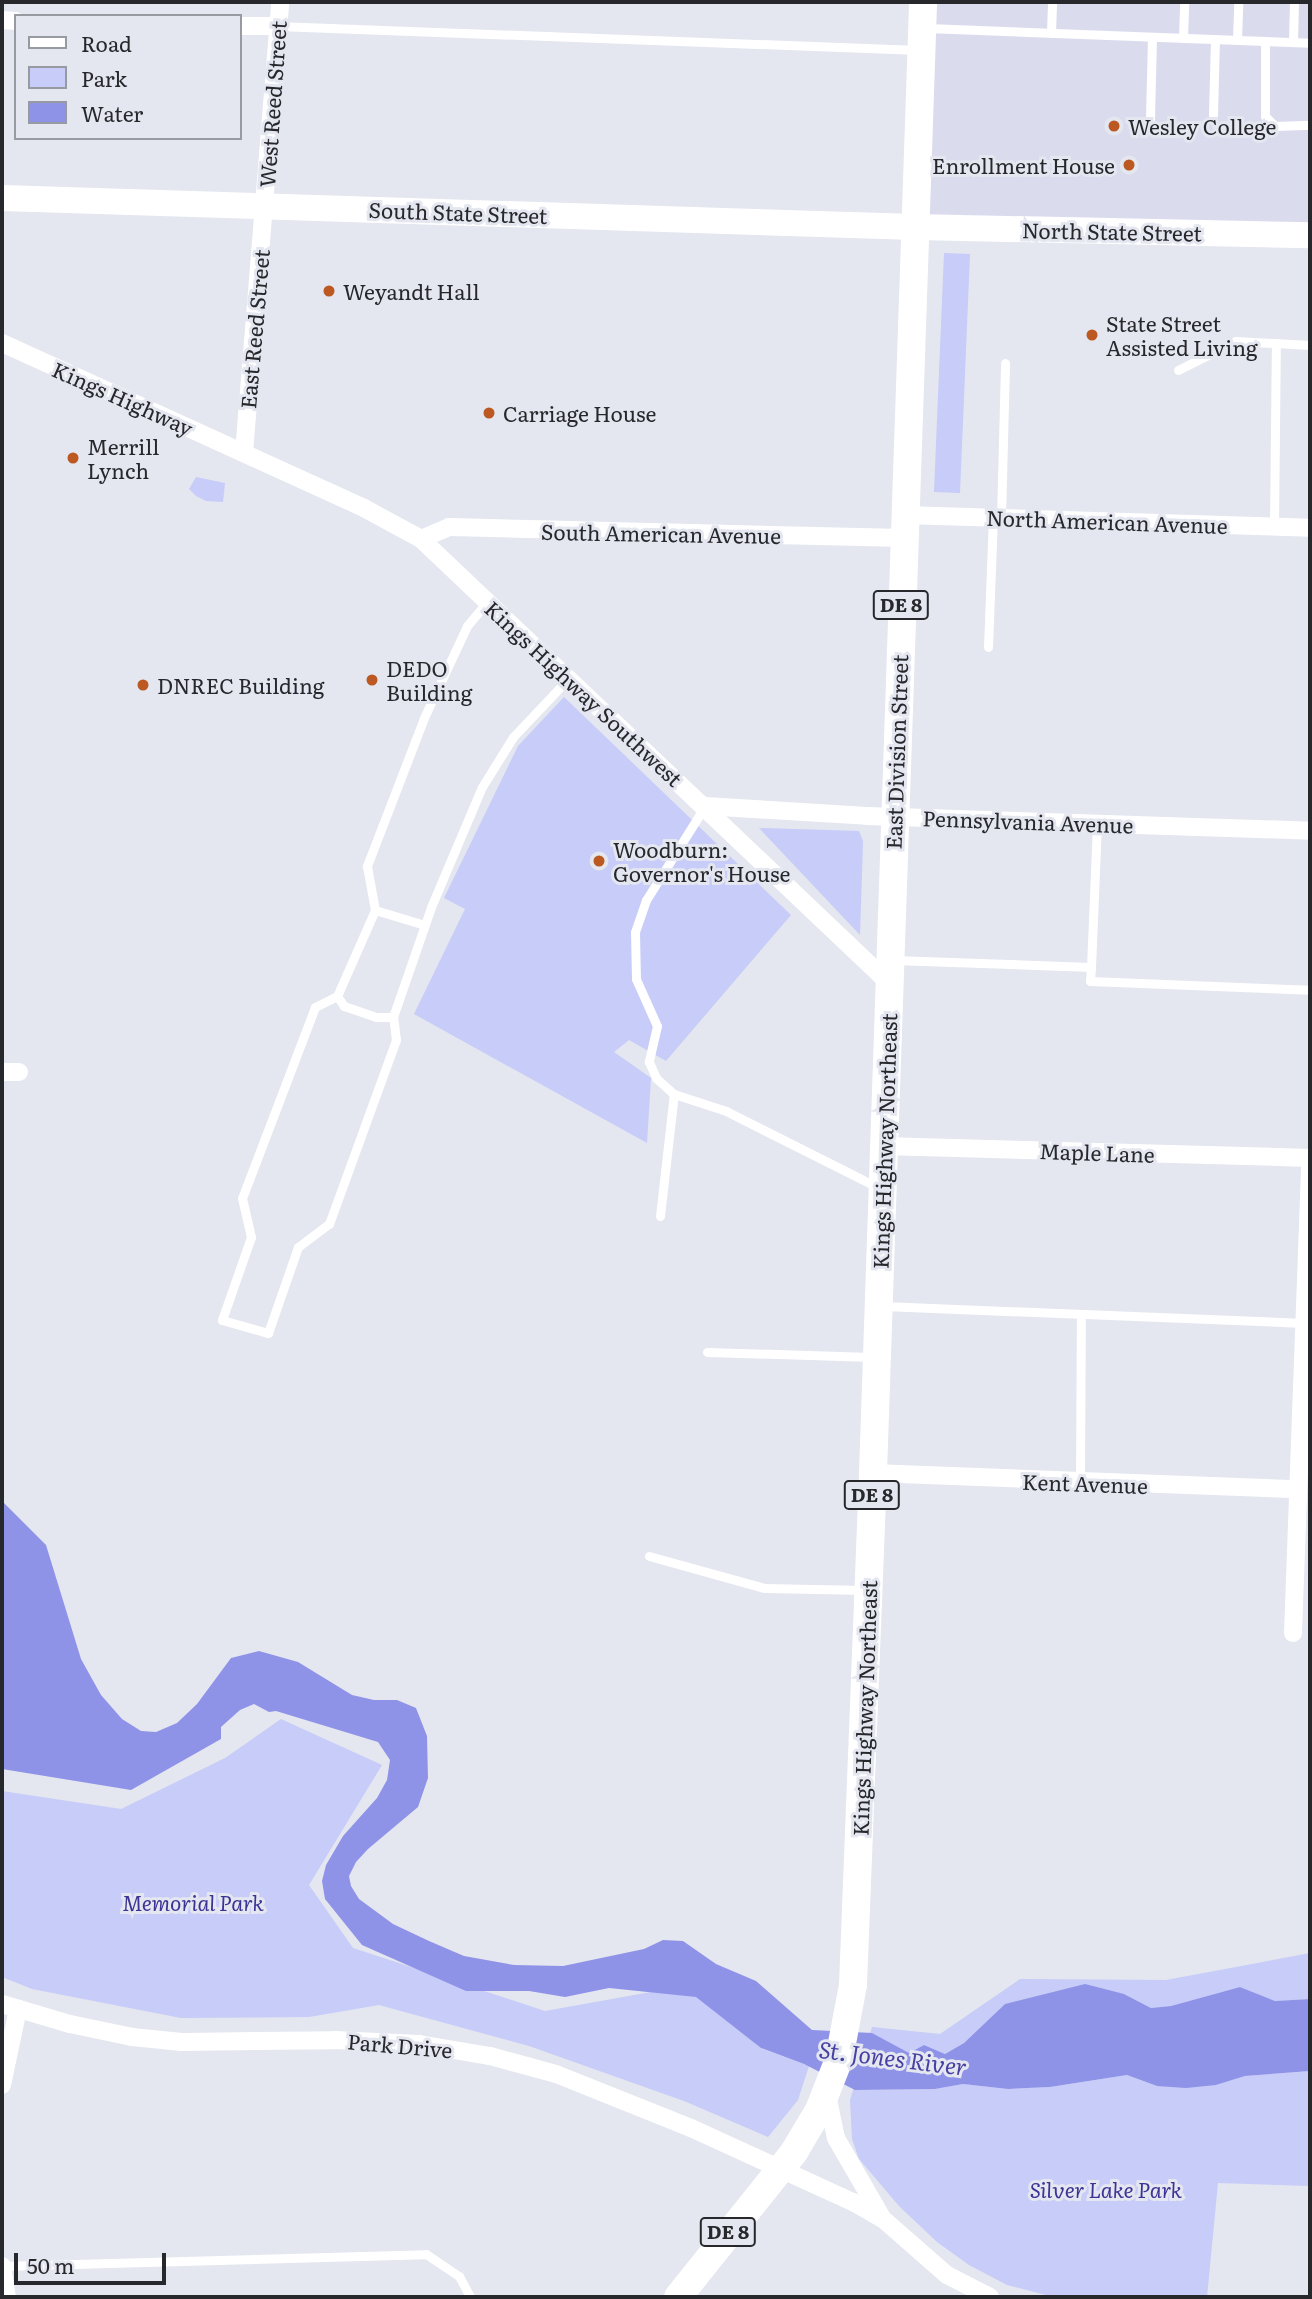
<!DOCTYPE html>
<html>
<head>
<meta charset="utf-8">
<style>
	body { margin:0 }
	#map { position:relative; width:1312px; height:2299px; overflow:hidden; background:#e4e6f0; font-family:Literata,serif }
	div>[style] { position:absolute }
	.built>* { inset:0; background:#dadcee }
	.green>* { inset:0; background:#c7ccf8 }
	.water>* { inset:0; background:#8f93e8 }
	.service>* { height:9px; margin:-4.5px; padding:0 4.5px; transform-origin:4.5px; border-radius:4.5px; background:#fff }
	.minor>* { height:18px; margin:-9px; padding:0 9px; transform-origin:9px; border-radius:9px; background:#fff }
	.primary>* { height:26px; margin:-13px; padding:0 13px; transform-origin:13px; border-radius:13px; background:#fff }
	.trunk>* { height:28px; margin:-14px; padding:0 14px; transform-origin:14px; border-radius:14px; background:#fff }
	.dots>* { width:19px; height:19px; translate:-50% -50%; box-sizing:border-box; border:4px solid #e4e6f0; border-radius:50% }
	span { translate:-50% -50%; white-space:nowrap; text-align:center; line-height:1.15; -webkit-text-stroke:6px #e4e6f0; paint-order:stroke }
	.shield-label span { padding:2px 5px; background:#e4e6f0; border:2px solid; border-radius:5px; -webkit-text-stroke-width:0 }
	.shield-label { font-size:19px; color:#27282c; font-weight:700 }
	.street-label { font-size:21px; color:#27282c }
	.poi-label { font-size:21px; color:#27282c }
	.left { translate:0 -50%; text-align:left }
	.right { translate:-100% -50%; text-align:right }
	.park-label { font-size:21px; color:#3c3495; font-style:italic }
	.water-label { font-size:23px; color:#4640a2; font-style:italic }
	.frame { position:absolute; inset:0; border:4px solid #27282c; pointer-events:none }
	.legend { position:absolute; left:14px; top:14px; width:228px; height:126px; box-sizing:border-box; background:#e4e6f0; border:2px solid #989aa2; margin:0; padding:9px 12px; list-style:none; font-size:21px; color:#27282c }
	.legend li { display:flex; align-items:center; gap:14px; height:35px }
	.legend b { width:35px; border:2px solid #989aa2 }
	.scale { position:absolute; left:14px; top:2253px; width:152px; height:32px; box-sizing:border-box; border:4px solid #27282c; border-top:0; padding-left:9px; font-size:21px; line-height:24px; white-space:nowrap; color:#27282c; -webkit-text-stroke:5px #e4e6f0; paint-order:stroke }
</style>
</head>
<body>
<div id="map">
	<div class="built">
		<i style="clip-path:polygon(923px 2px,1310px 2px,1310px 238px,915px 227px)"></i>
	</div>
	<div class="green">
		<i style="clip-path:polygon(944px 253px,970px 254px,960px 493px,934px 492px)"></i>
		<i style="clip-path:polygon(196px 477px,225px 483px,223px 502px,206px 501px,196px 496px,189px 489px)"></i>
		<i style="clip-path:polygon(564px 697px,791px 915px,666px 1061px,629px 1040px,614px 1052px,651px 1078px,647px 1143px,414px 1014px,465px 909px,444px 898px,518px 746px)"></i>
		<i style="clip-path:polygon(759px 828px,859px 831px,863px 841px,860px 935px)"></i>
		<i style="clip-path:polygon(281px 1719px,382px 1765px,309px 1885px,353px 1948px,545px 2011px,662px 1990px,705px 1999px,761px 2048px,809px 2066px,798px 2100px,768px 2137px,684px 2101px,529px 2046px,379px 2005px,309px 2017px,181px 2018px,32px 1989px,2px 1977px,2px 1791px,121px 1809px,225px 1758px)"></i>
		<i style="clip-path:polygon(1310px 1953px,1310px 1999px,1275px 2001px,1240px 1987px,1171px 2006px,1151px 2008px,1124px 1994px,1005px 2004px,964px 2043px,945px 2054px,924px 2045px,909px 2053px,886px 2042px,855px 2090px,935px 2089px,963px 2084px,1008px 2089px,1050px 2087px,1127px 2075px,1157px 2086px,1216px 2085px,1245px 2076px,1310px 2071px,1310px 2186px,1218px 2183px,1207px 2297px,1075px 2297px,1046px 2295px,1007px 2285px,969px 2265px,937px 2242px,899px 2206px,859px 2159px,852px 2139px,850px 2100px,872px 2027px,940px 2034px,1020px 1979px,1166px 1980px)"></i>
	</div>
	<div class="water">
		<i style="clip-path:polygon(2px 1501px,46px 1545px,81px 1659px,101px 1695px,122px 1719px,141px 1731px,156px 1732px,177px 1723px,197px 1704px,231px 1658px,259px 1651px,298px 1662px,352px 1695px,374px 1700px,397px 1700px,416px 1708px,427px 1736px,428px 1778px,418px 1807px,368px 1849px,356px 1862px,349px 1876px,351px 1886px,359px 1899px,393px 1924px,429px 1941px,464px 1956px,514px 1965px,563px 1966px,644px 1949px,663px 1940px,683px 1941px,716px 1964px,756px 1981px,812px 2030px,872px 2033px,909px 2053px,924px 2045px,945px 2054px,964px 2043px,1005px 2004px,1085px 1984px,1124px 1994px,1151px 2008px,1171px 2006px,1240px 1987px,1275px 2001px,1310px 1999px,1310px 2071px,1245px 2076px,1216px 2085px,1186px 2088px,1157px 2086px,1127px 2075px,1050px 2087px,1008px 2089px,963px 2084px,935px 2089px,855px 2090px,804px 2064px,761px 2048px,696px 1997px,609px 1988px,565px 1997px,529px 1991px,466px 1991px,362px 1945px,325px 1899px,322px 1881px,326px 1865px,343px 1836px,377px 1798px,387px 1780px,390px 1760px,378px 1742px,276px 1711px,269px 1712px,254px 1704px,240px 1710px,221px 1727px,221px 1739px,131px 1790px,2px 1769px)"></i>
	</div>
	<div class="service">
		<i style="left:277px;top:26px;width:642px;rotate:2.14deg"></i>
		<i style="left:927px;top:28px;width:383px;rotate:2.2deg"></i>
		<i style="left:1051px;top:33px;width:31px;rotate:-88deg"></i>
		<i style="left:1183px;top:38px;width:36px;rotate:-88deg"></i>
		<i style="left:1237px;top:40px;width:38px;rotate:-88deg"></i>
		<i style="left:1265px;top:41px;width:75px;rotate:90deg"></i>
		<i style="left:1265px;top:116px;width:14px;rotate:45deg"></i>
		<i style="left:1275px;top:126px;width:35px;rotate:-2deg"></i>
		<i style="left:1293px;top:42px;width:40px;rotate:-88.6deg"></i>
		<i style="left:1213px;top:115px;width:76px;rotate:-88.5deg"></i>
		<i style="left:1150px;top:119px;width:82px;rotate:-88.6deg"></i>
		<i style="left:1178px;top:370px;width:65px;rotate:-26.6deg"></i>
		<i style="left:1236px;top:341px;width:74px;rotate:3.1deg"></i>
		<i style="left:1001px;top:518px;width:155px;rotate:-88.5deg"></i>
		<i style="left:1274px;top:526px;width:183px;rotate:-89.4deg"></i>
		<i style="left:487px;top:602px;width:31px;rotate:130deg"></i>
		<i style="left:467px;top:626px;width:102px;rotate:115.1deg"></i>
		<i style="left:424px;top:718px;width:159px;rotate:111.1deg"></i>
		<i style="left:367px;top:866px;width:45px;rotate:79.7deg"></i>
		<i style="left:375px;top:910px;width:94px;rotate:113.8deg"></i>
		<i style="left:337px;top:996px;width:25px;rotate:153deg"></i>
		<i style="left:315px;top:1007px;width:204px;rotate:110.9deg"></i>
		<i style="left:242px;top:1198px;width:40px;rotate:77deg"></i>
		<i style="left:251px;top:1237px;width:88px;rotate:109.3deg"></i>
		<i style="left:222px;top:1320px;width:48px;rotate:15.8deg"></i>
		<i style="left:268px;top:1333px;width:91px;rotate:-70.8deg"></i>
		<i style="left:298px;top:1247px;width:39px;rotate:-37deg"></i>
		<i style="left:329px;top:1224px;width:196px;rotate:-70deg"></i>
		<i style="left:396px;top:1040px;width:23px;rotate:-97deg"></i>
		<i style="left:393px;top:1017px;width:116px;rotate:-70.9deg"></i>
		<i style="left:431px;top:907px;width:130px;rotate:-67deg"></i>
		<i style="left:482px;top:787px;width:59px;rotate:-58.2deg"></i>
		<i style="left:513px;top:737px;width:80px;rotate:-46.5deg"></i>
		<i style="left:988px;top:647px;width:129px;rotate:-87.8deg"></i>
		<i style="left:705px;top:806px;width:111px;rotate:122.1deg"></i>
		<i style="left:646px;top:900px;width:34px;rotate:109deg"></i>
		<i style="left:635px;top:932px;width:47px;rotate:88.8deg"></i>
		<i style="left:636px;top:979px;width:51px;rotate:65.9deg"></i>
		<i style="left:657px;top:1026px;width:37px;rotate:103deg"></i>
		<i style="left:649px;top:1062px;width:17px;rotate:66deg"></i>
		<i style="left:656px;top:1078px;width:24px;rotate:42deg"></i>
		<i style="left:674px;top:1094px;width:55px;rotate:18.1deg"></i>
		<i style="left:726px;top:1111px;width:171px;rotate:26.7deg"></i>
		<i style="left:375px;top:910px;width:52px;rotate:16.7deg"></i>
		<i style="left:893px;top:960px;width:198px;rotate:2deg"></i>
		<i style="left:1091px;top:967px;width:14px;rotate:94deg"></i>
		<i style="left:1090px;top:981px;width:220px;rotate:2.3deg"></i>
		<i style="left:1091px;top:967px;width:143px;rotate:-87.6deg"></i>
		<i style="left:337px;top:996px;width:12px;rotate:55deg"></i>
		<i style="left:344px;top:1006px;width:34px;rotate:19deg"></i>
		<i style="left:376px;top:1017px;width:17px"></i>
		<i style="left:660px;top:1216px;width:123px;rotate:-83.5deg"></i>
		<i style="left:883px;top:1306px;width:421px;rotate:2.3deg"></i>
		<i style="left:707px;top:1352px;width:165px;rotate:1.7deg"></i>
		<i style="left:1080px;top:1483px;width:169px;rotate:-89.7deg"></i>
		<i style="left:649px;top:1556px;width:119px;rotate:15.5deg"></i>
		<i style="left:764px;top:1588px;width:102px;rotate:1.1deg"></i>
		<i style="left:2px;top:2266px;width:424px;rotate:-1.6deg"></i>
		<i style="left:426px;top:2254px;width:40px;rotate:34deg"></i>
		<i style="left:459px;top:2276px;width:24px;rotate:62deg"></i>
	</div>
	<div class="minor">
		<i style="left:2px;top:20px;width:14px;rotate:4deg"></i>
		<i style="left:240px;top:26px;width:37px"></i>
		<i style="left:2px;top:343px;width:398px;rotate:24.5deg"></i>
		<i style="left:364px;top:508px;width:65px;rotate:28.5deg"></i>
		<i style="left:421px;top:539px;width:645px;rotate:43.49deg"></i>
		<i style="left:244px;top:453px;width:452px;rotate:-85.4deg"></i>
		<i style="left:904px;top:515px;width:406px;rotate:1.8deg"></i>
		<i style="left:421px;top:539px;width:30px;rotate:-23deg"></i>
		<i style="left:449px;top:527px;width:455px;rotate:1.4deg"></i>
		<i style="left:705px;top:806px;width:162px;rotate:3.5deg"></i>
		<i style="left:867px;top:816px;width:443px;rotate:1.9deg"></i>
		<i style="left:2px;top:1072px;width:17px"></i>
		<i style="left:883px;top:1146px;width:427px;rotate:1.6deg"></i>
		<i style="left:873px;top:1473px;width:424px;rotate:2.2deg"></i>
		<i style="left:1293px;top:1633px;width:470px;rotate:-87.9deg"></i>
		<i style="left:2px;top:2004px;width:71px;rotate:16.4deg"></i>
		<i style="left:70px;top:2024px;width:63px;rotate:11.8deg"></i>
		<i style="left:132px;top:2037px;width:50px;rotate:5.7deg"></i>
		<i style="left:182px;top:2042px;width:153px;rotate:-0.7deg"></i>
		<i style="left:335px;top:2040px;width:84px;rotate:2.7deg"></i>
		<i style="left:419px;top:2044px;width:72px;rotate:9.6deg"></i>
		<i style="left:490px;top:2056px;width:68px;rotate:15.3deg"></i>
		<i style="left:556px;top:2074px;width:145px;rotate:21.8deg"></i>
		<i style="left:691px;top:2128px;width:178px;rotate:24.6deg"></i>
		<i style="left:853px;top:2202px;width:34px;rotate:30deg"></i>
		<i style="left:883px;top:2219px;width:85px;rotate:41.2deg"></i>
		<i style="left:947px;top:2275px;width:48px;rotate:27.1deg"></i>
		<i style="left:2px;top:2085px;width:78px;rotate:-78.1deg"></i>
		<i style="left:827px;top:2095px;width:44px;rotate:78.2deg"></i>
		<i style="left:836px;top:2138px;width:90px;rotate:60deg"></i>
		<i style="left:2px;top:2266px;width:31px;rotate:81deg"></i>
	</div>
	<div class="primary">
		<i style="left:2px;top:198px;width:913px;rotate:1.82deg"></i>
		<i style="left:915px;top:227px;width:395px;rotate:1.2deg"></i>
	</div>
	<div class="trunk">
		<i style="left:678px;top:2297px;width:186px;rotate:-51.3deg"></i>
		<i style="left:794px;top:2152px;width:49px;rotate:-59.2deg"></i>
		<i style="left:819px;top:2110px;width:55px;rotate:-68.6deg"></i>
		<i style="left:839px;top:2059px;width:75px;rotate:-79.3deg"></i>
		<i style="left:853px;top:1985px;width:512px;rotate:-87.76deg"></i>
		<i style="left:873px;top:1473px;width:1472px;rotate:-88.05deg"></i>
	</div>
	<div class="dots">
		<i style="left:1114px;top:126px;background:#bc5822"></i>
		<i style="left:1129px;top:165px;background:#bc5822"></i>
		<i style="left:329px;top:291px;background:#bc5822"></i>
		<i style="left:1092px;top:335px;background:#bc5822"></i>
		<i style="left:489px;top:413px;background:#bc5822"></i>
		<i style="left:73px;top:458px;background:#bc5822"></i>
		<i style="left:372px;top:680px;background:#bc5822"></i>
		<i style="left:143px;top:685px;background:#bc5822"></i>
		<i style="left:599px;top:861px;background:#bc5822"></i>
	</div>
	<div class="shield-label">
		<span style="left:901px;top:605px">DE 8</span>
		<span style="left:872px;top:1495px">DE 8</span>
		<span style="left:728px;top:2232px">DE 8</span>
	</div>
	<div class="street-label">
		<span style="left:272px;top:104px;rotate:-86deg">West Reed Street</span>
		<span style="left:458px;top:212px;rotate:2deg">South State Street</span>
		<span style="left:1112px;top:231px;rotate:1deg">North State Street</span>
		<span style="left:254px;top:329px;rotate:-85deg">East Reed Street</span>
		<span style="left:123px;top:398px;rotate:24deg">Kings Highway</span>
		<span style="left:1107px;top:521px;rotate:2deg">North American Avenue</span>
		<span style="left:661px;top:533px;rotate:1deg">South American Avenue</span>
		<span style="left:584px;top:693px;rotate:43deg">Kings Highway Southwest</span>
		<span style="left:896px;top:752px;rotate:-88deg">East Division Street</span>
		<span style="left:1028px;top:821px;rotate:2deg">Pennsylvania Avenue</span>
		<span style="left:884px;top:1141px;rotate:-88deg">Kings Highway Northeast</span>
		<span style="left:1097px;top:1152px;rotate:2deg">Maple Lane</span>
		<span style="left:1085px;top:1483px;rotate:2deg">Kent Avenue</span>
		<span style="left:864px;top:1708px;rotate:-88deg">Kings Highway Northeast</span>
		<span style="left:400px;top:2045px;rotate:5deg">Park Drive</span>
	</div>
	<div class="poi-label">
		<span class="left" style="left:1128px;top:126px">Wesley College</span>
		<span class="right" style="left:1115px;top:165px">Enrollment House</span>
		<span class="left" style="left:343px;top:291px">Weyandt Hall</span>
		<span class="left" style="left:1106px;top:335px">State Street<br>Assisted Living</span>
		<span class="left" style="left:503px;top:413px">Carriage House</span>
		<span class="left" style="left:87px;top:458px">Merrill<br>Lynch</span>
		<span class="left" style="left:386px;top:680px">DEDO<br>Building</span>
		<span class="left" style="left:157px;top:685px">DNREC Building</span>
		<span class="left" style="left:613px;top:861px">Woodburn:<br>Governor's House</span>
	</div>
	<div class="park-label">
		<span style="left:193px;top:1902px">Memorial Park</span>
		<span style="left:1106px;top:2189px">Silver Lake Park</span>
	</div>
	<div class="water-label">
		<span style="left:893px;top:2057px;rotate:7deg">St. Jones River</span>
	</div>
	<div class="frame"></div>
	<ul class="legend">
	<li><b style="height:9px;background:#fff"></b>Road</li>
	<li><b style="height:19px;background:#c7ccf8"></b>Park</li>
	<li><b style="height:19px;background:#8f93e8"></b>Water</li>
	</ul>
	<div class="scale">50 m</div>
</div>
</body>
</html>
